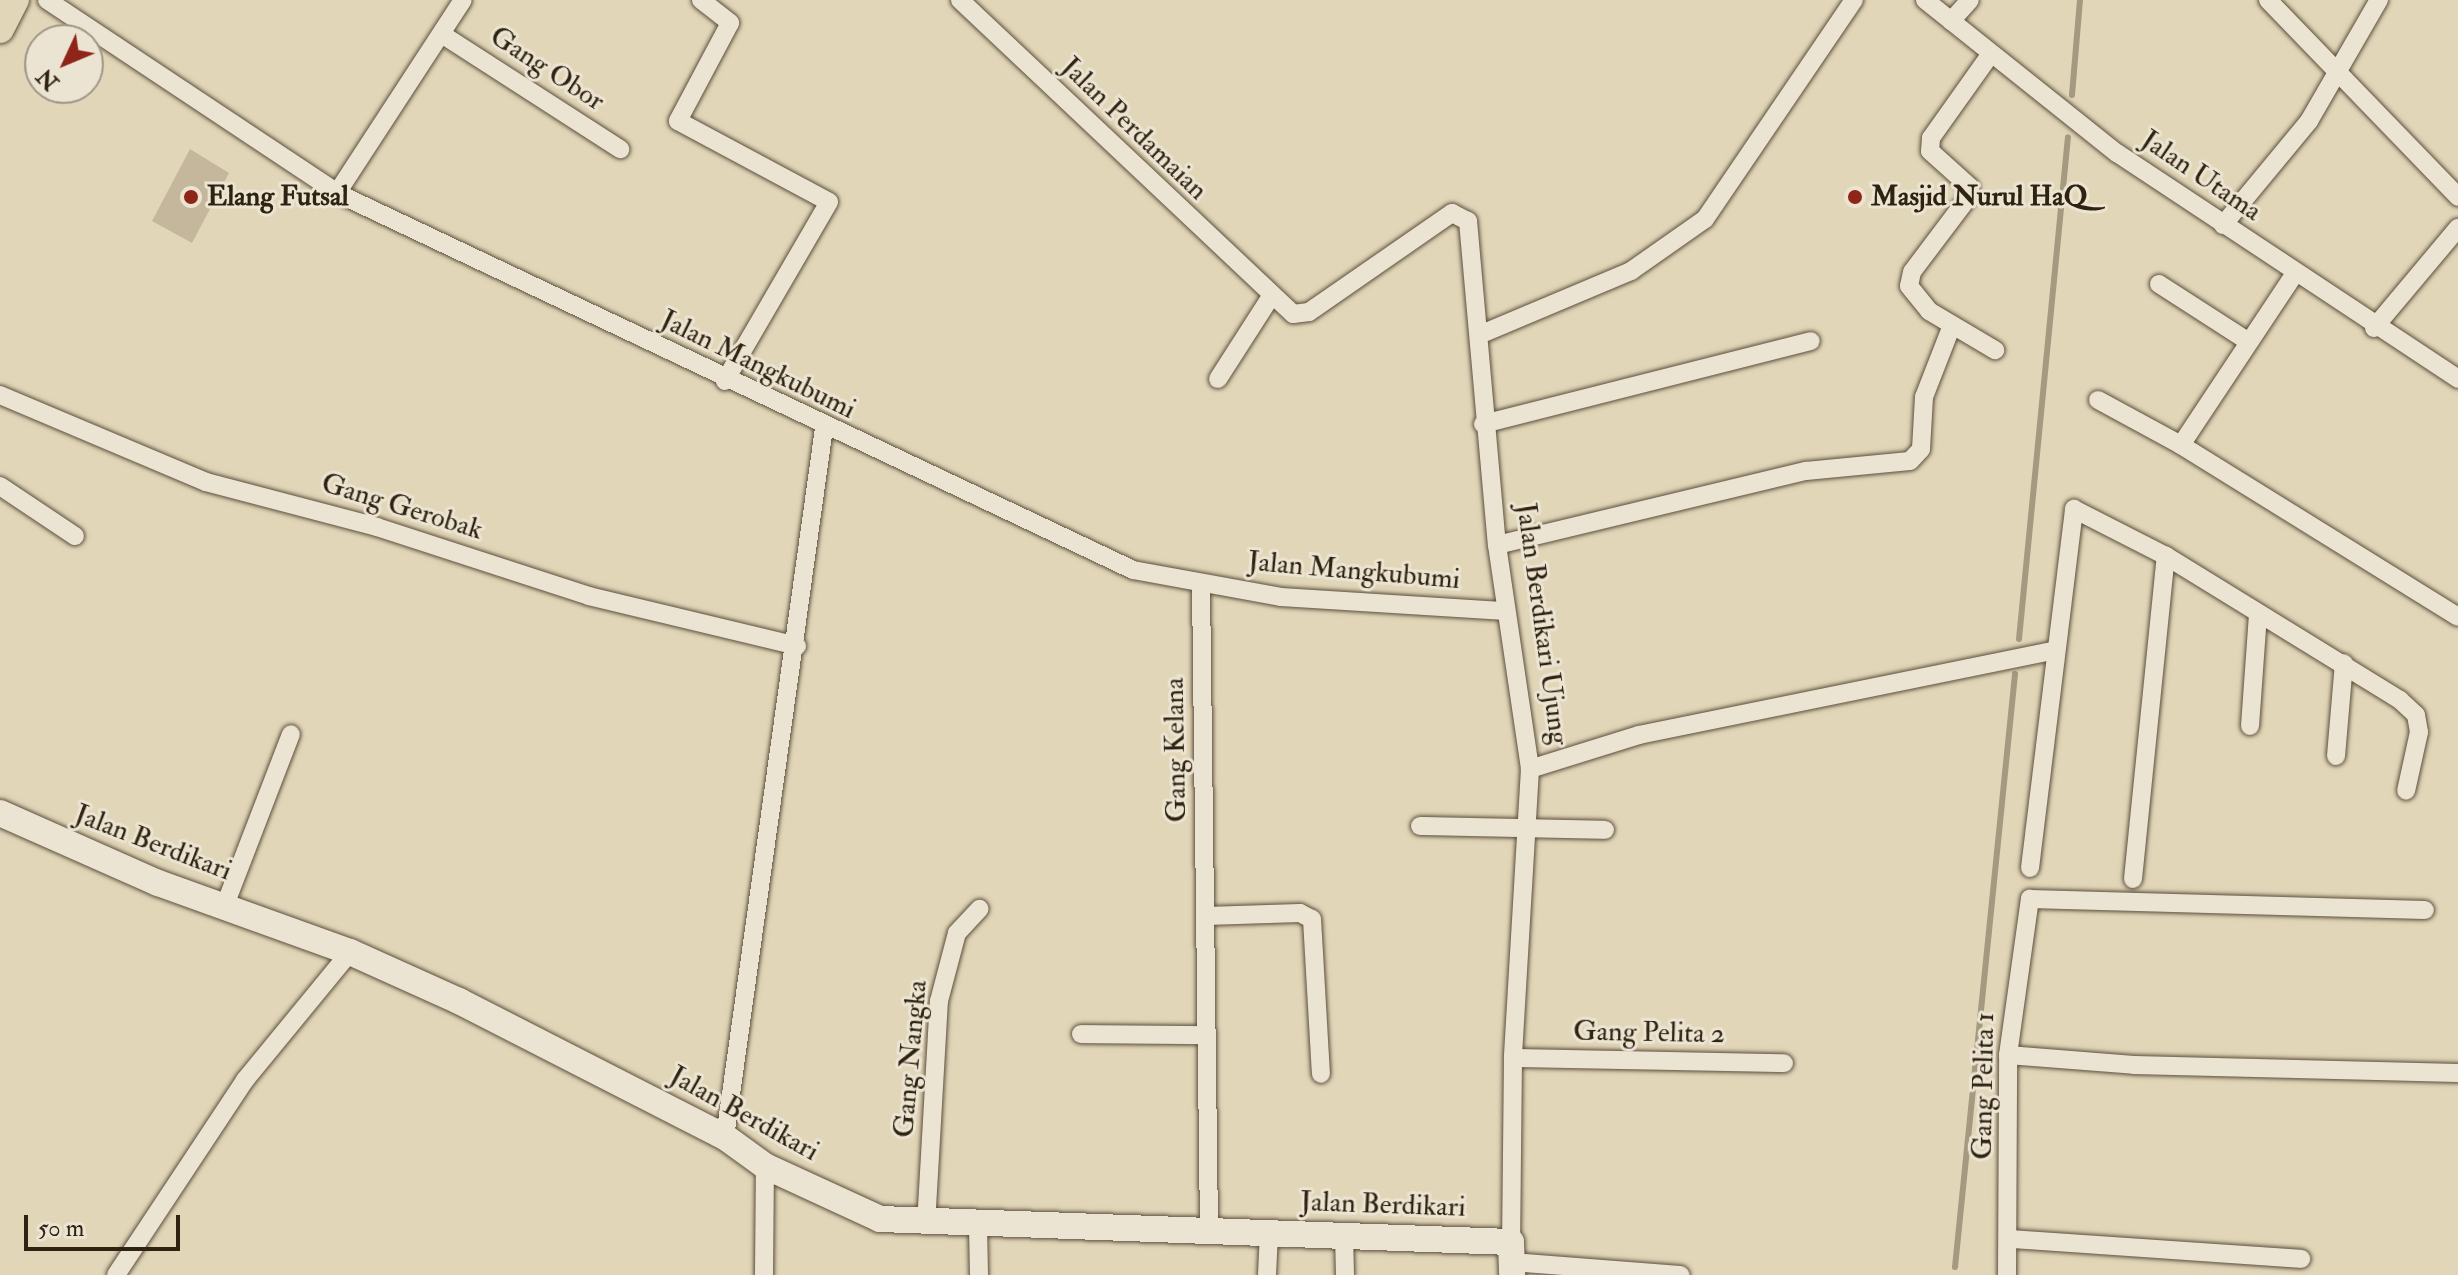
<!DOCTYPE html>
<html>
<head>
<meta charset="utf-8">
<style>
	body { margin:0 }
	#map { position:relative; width:2458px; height:1275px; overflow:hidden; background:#e2d6b9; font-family:"IM FELL Double Pica",serif }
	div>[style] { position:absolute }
	.green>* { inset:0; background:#c4b79c }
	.stream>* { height:6px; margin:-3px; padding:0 3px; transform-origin:3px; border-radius:3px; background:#a59980 }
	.roads { filter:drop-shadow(0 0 2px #5c4f3b) drop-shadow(0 0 2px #5c4f3b) }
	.street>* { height:18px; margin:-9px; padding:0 9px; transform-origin:9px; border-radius:9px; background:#ece4d2 }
	.secondary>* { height:26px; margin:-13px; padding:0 13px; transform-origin:13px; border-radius:13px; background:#ece4d2 }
	.primary>* { height:28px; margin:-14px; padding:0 14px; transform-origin:14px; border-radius:14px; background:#e2d6b9 }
	.dots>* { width:22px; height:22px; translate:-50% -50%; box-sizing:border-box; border:4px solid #ece4d2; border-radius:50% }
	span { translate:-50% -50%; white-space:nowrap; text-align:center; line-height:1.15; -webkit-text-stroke:6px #ece4d2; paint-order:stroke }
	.street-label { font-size:28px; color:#2f2211 }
	.poi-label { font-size:28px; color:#2f2211; font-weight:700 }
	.left { translate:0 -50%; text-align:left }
	.north { position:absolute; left:24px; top:24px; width:80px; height:80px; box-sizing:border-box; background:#ece4d2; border:2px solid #a09685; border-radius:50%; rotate:226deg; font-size:22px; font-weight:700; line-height:32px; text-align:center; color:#2f2211 }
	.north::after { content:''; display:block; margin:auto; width:28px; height:36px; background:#8f2418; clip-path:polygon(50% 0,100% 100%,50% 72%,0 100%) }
	.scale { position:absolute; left:24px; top:1215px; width:156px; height:36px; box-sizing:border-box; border:4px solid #2f2211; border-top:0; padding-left:10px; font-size:24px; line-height:28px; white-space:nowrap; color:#2f2211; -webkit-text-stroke:6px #ece4d2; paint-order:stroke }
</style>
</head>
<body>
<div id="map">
	<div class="green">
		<i style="clip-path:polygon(190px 149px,229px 173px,192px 243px,152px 221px)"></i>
	</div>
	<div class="stream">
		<i style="left:2072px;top:95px;width:95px;rotate:-85.2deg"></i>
		<i style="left:2019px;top:639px;width:504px;rotate:-84.43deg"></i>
		<i style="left:1955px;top:1267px;width:596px;rotate:-84.22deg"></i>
	</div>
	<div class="roads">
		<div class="street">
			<i style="left:47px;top:0;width:348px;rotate:33.6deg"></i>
			<i style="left:337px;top:193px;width:881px;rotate:25.34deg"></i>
			<i style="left:1133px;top:570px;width:150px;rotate:10.3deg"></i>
			<i style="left:1281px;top:597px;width:225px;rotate:3.6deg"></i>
			<i style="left:701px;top:0;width:37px;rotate:38deg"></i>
			<i style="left:730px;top:23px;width:111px;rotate:118deg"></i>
			<i style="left:678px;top:121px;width:171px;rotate:28.2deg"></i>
			<i style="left:829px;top:202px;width:207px;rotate:120.2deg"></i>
			<i style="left:960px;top:0;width:458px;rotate:43.3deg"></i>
			<i style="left:1293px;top:314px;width:16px;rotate:-7deg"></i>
			<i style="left:1309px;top:312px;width:174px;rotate:-34.7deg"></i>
			<i style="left:1452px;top:213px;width:18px;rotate:27deg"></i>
			<i style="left:1468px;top:221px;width:325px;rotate:84.9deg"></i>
			<i style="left:1497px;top:545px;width:226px;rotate:81.6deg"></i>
			<i style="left:1530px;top:769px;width:289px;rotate:93.4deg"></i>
			<i style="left:1513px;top:1058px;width:184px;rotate:90.6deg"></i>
			<i style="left:1925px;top:0;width:246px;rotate:38.6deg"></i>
			<i style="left:2117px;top:153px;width:409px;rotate:33.5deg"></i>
			<i style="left:2268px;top:0;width:274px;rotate:46deg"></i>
			<i style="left:1951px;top:21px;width:28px;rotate:-48deg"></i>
			<i style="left:443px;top:35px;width:211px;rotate:32.8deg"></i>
			<i style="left:1990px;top:55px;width:102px;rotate:125.4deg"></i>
			<i style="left:1931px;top:138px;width:13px;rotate:94deg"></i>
			<i style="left:1930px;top:151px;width:54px;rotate:42deg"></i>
			<i style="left:1970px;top:187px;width:8px;rotate:90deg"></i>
			<i style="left:1970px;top:195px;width:96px;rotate:127deg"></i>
			<i style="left:1912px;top:272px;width:14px;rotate:102deg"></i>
			<i style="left:1909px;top:286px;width:32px;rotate:51deg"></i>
			<i style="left:1929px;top:311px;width:77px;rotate:30.6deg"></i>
			<i style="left:337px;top:193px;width:230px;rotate:-56.9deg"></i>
			<i style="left:2223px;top:225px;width:135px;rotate:-50.4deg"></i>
			<i style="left:2309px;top:121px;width:140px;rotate:-60deg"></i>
			<i style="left:2159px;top:284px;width:103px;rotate:32.8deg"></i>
			<i style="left:2374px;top:328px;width:131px;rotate:-50deg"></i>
			<i style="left:1479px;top:335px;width:165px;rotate:-22.8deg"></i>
			<i style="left:1631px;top:271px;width:90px;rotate:-35.1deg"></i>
			<i style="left:1705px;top:219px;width:265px;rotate:-55.8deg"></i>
			<i style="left:1218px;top:379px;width:96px;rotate:-57.3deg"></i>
			<i style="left:0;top:395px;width:224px;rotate:22.9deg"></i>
			<i style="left:206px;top:482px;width:177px;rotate:14.7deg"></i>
			<i style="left:377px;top:527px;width:223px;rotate:18deg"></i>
			<i style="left:589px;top:596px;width:214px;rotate:13.5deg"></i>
			<i style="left:2098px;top:400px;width:94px;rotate:28.5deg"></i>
			<i style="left:2181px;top:445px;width:326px;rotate:31.8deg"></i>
			<i style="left:1483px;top:424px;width:338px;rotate:-14.2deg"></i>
			<i style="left:2181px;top:445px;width:204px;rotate:-56.4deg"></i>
			<i style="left:0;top:486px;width:90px;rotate:33.7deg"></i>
			<i style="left:1497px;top:545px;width:318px;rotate:-13.5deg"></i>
			<i style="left:1806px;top:471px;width:104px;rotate:-5.5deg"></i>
			<i style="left:1910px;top:461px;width:16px;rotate:-47deg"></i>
			<i style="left:1921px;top:449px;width:52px;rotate:-86.7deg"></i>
			<i style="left:1924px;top:397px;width:77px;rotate:-68.7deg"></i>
			<i style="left:1201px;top:584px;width:647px;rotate:89.29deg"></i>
			<i style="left:2250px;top:726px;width:111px;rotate:-85.9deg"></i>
			<i style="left:2336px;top:756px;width:93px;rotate:-85.1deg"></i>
			<i style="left:1530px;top:769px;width:114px;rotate:-17.3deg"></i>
			<i style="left:1639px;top:735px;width:421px;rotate:-11.5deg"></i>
			<i style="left:1420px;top:826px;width:185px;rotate:1.2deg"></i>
			<i style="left:2030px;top:868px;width:362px;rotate:-83deg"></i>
			<i style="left:2074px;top:509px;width:103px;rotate:27.1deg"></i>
			<i style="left:2166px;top:556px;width:275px;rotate:31.6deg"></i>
			<i style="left:2400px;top:700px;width:22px;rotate:43deg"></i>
			<i style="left:2416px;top:715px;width:17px;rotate:80deg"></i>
			<i style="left:2419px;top:732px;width:60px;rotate:102.4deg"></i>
			<i style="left:2133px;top:879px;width:325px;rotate:-84.2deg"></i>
			<i style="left:225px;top:905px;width:183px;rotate:-68.9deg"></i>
			<i style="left:1206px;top:916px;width:94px;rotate:-1.8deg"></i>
			<i style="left:1300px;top:913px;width:13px;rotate:27deg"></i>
			<i style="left:1312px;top:919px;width:155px;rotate:86.7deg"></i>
			<i style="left:1081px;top:1034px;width:125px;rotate:0.5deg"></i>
			<i style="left:2008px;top:1055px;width:126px;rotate:4.5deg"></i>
			<i style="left:2134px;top:1065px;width:324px;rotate:1.4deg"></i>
			<i style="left:1513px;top:1058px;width:271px;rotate:1.1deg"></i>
			<i style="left:725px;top:1137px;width:716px;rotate:-82.05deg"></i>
			<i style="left:926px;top:1225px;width:224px;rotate:-86.7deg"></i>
			<i style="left:939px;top:1001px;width:70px;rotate:-75.2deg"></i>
			<i style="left:957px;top:933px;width:33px;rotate:-47deg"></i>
			<i style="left:978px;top:1226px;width:49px;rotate:88.8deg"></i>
			<i style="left:1344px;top:1234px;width:41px;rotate:88.6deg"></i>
			<i style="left:2011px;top:1239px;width:291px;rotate:3.9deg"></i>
			<i style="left:1511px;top:1262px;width:170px;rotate:4.4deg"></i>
			<i style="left:116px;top:1275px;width:234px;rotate:-56.5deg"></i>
			<i style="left:245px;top:1080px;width:166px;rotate:-50.6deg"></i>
			<i style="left:764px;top:1275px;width:109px;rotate:-89.5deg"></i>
			<i style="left:1267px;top:1275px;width:42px;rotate:-87.3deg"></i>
			<i style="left:2007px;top:1275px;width:220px;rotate:-89.7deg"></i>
			<i style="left:2008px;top:1055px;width:158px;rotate:-82deg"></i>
			<i style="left:2030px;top:899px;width:395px;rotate:1.6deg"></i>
		</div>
		<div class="secondary">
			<i style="left:0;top:813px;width:173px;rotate:23.9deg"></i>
			<i style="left:158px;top:883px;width:204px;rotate:19.8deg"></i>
			<i style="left:350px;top:952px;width:120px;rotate:24.2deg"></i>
			<i style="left:459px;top:1001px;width:299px;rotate:27.1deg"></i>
			<i style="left:725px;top:1137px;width:49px;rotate:35.9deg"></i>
			<i style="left:765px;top:1166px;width:127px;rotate:24.7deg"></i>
			<i style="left:880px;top:1219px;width:631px;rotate:2.09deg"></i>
			<i style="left:1511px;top:1242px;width:33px;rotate:88deg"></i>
		</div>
		<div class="primary">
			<i style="left:0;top:29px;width:33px;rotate:-63deg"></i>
		</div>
	</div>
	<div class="dots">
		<i style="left:191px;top:197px;background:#8f2418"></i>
		<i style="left:1855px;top:197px;background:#8f2418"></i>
	</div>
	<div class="street-label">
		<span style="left:547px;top:69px;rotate:33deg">Gang Obor</span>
		<span style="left:1134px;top:129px;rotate:44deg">Jalan Perdamaian</span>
		<span style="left:2201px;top:176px;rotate:34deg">Jalan Utama</span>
		<span style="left:758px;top:365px;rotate:26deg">Jalan Mangkubumi</span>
		<span style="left:402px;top:507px;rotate:17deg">Gang Gerobak</span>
		<span style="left:1354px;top:571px;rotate:5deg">Jalan Mangkubumi</span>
		<span style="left:1542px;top:624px;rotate:82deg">Jalan Berdikari Ujung</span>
		<span style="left:1176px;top:750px;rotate:-91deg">Gang Kelana</span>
		<span style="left:153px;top:843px;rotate:21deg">Jalan Berdikari</span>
		<span style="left:1649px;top:1033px;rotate:1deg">Gang Pelita 2</span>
		<span style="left:911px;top:1059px;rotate:-85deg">Gang Nangka</span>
		<span style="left:1984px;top:1086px;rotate:-89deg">Gang Pelita 1</span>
		<span style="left:744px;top:1114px;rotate:29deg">Jalan Berdikari</span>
		<span style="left:1383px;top:1205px;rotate:2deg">Jalan Berdikari</span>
	</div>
	<div class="poi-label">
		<span class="left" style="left:207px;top:197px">Elang Futsal</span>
		<span class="left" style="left:1871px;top:197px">Masjid Nurul HaQ</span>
	</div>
	<div class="north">N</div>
	<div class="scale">50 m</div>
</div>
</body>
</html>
